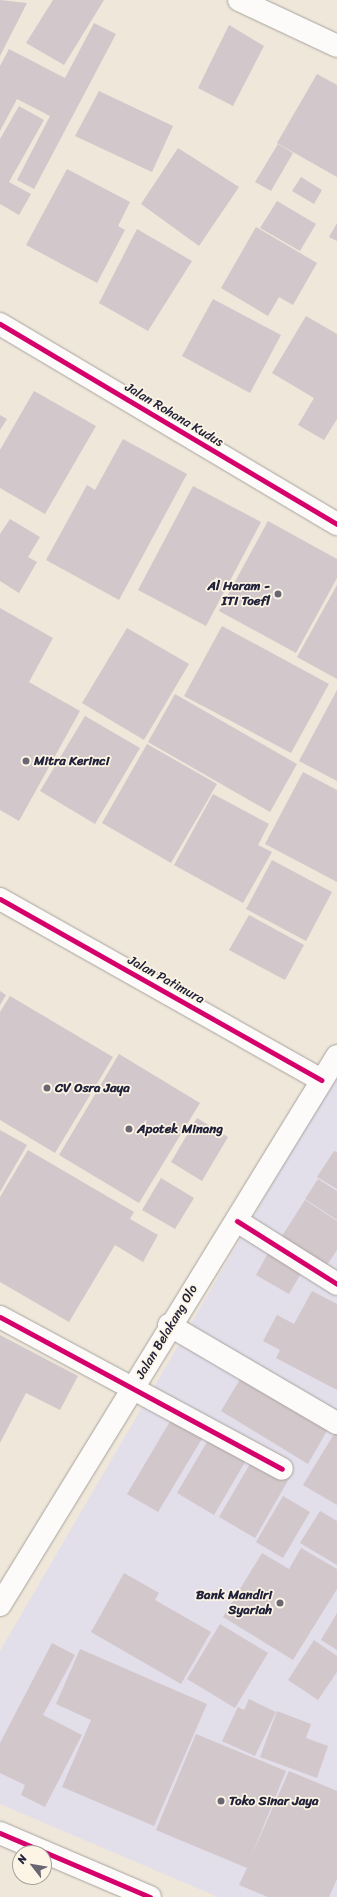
<!DOCTYPE html>
<html>
<head>
<meta charset="utf-8">
<style>
	body { margin:0 }
	#map { position:relative; width:337px; height:1897px; overflow:hidden; background:#efe7da; font-family:Sriracha,sans-serif }
	div>[style] { position:absolute }
	.built>* { inset:0; background:#e2deea }
	.building>* { inset:0; background:#d2c7cb }
	.roads { filter:drop-shadow(0 0 1px #a7a39e) drop-shadow(0 0 1px #a7a39e) }
	.minor>* { height:22px; margin:-11px; padding:0 11px; transform-origin:11px; border-radius:11px; background:#fdfbf9 }
	.tertiary>* { height:22px; margin:-11px; padding:0 11px; transform-origin:11px; border-radius:11px; background:#fdfbf9 }
	.secondary>* { height:22px; margin:-11px; padding:0 11px; transform-origin:11px; border-radius:11px; background:#fdfbf9 }
	.cycleway>* { height:5px; margin:-2.5px; padding:0 2.5px; transform-origin:2.5px; border-radius:2.5px; background:#d6006c }
	.dots>* { width:11px; height:11px; translate:-50% -50%; box-sizing:border-box; border:2px solid #fcf5e5; border-radius:50% }
	span { translate:-50% -50%; white-space:nowrap; text-align:center; line-height:1.15; -webkit-text-stroke:3.5px #fcf5e5; paint-order:stroke }
	.street-label { font-size:13px; color:#22223b }
	.poi-label { font-size:13px; color:#22223b; font-weight:700 }
	.right { translate:-100% -50%; text-align:right }
	.left { translate:0 -50%; text-align:left }
	.north { position:absolute; left:12px; top:1845px; width:40px; height:40px; box-sizing:border-box; background:#fcf5e5; border:1px solid #a5a1a1; border-radius:50%; rotate:301deg; font-size:11px; font-weight:700; line-height:16px; text-align:center; color:#22223b }
	.north::after { content:''; display:block; margin:auto; width:14px; height:18px; background:#6a6773; clip-path:polygon(50% 0,100% 100%,50% 72%,0 100%) }
</style>
</head>
<body>
<div id="map">
	<div class="built">
		<i style="clip-path:polygon(337px 1073px,337px 1897px,218px 1897px,0 1804px,0 1651px)"></i>
	</div>
	<div class="building">
		<i style="clip-path:polygon(0 0,27px 3px,0 56px)"></i>
		<i style="clip-path:polygon(53px 0,104px 0,64px 65px,26px 43px)"></i>
		<i style="clip-path:polygon(94px 23px,116px 34px,34px 189px,17px 180px,50px 116px,17px 99px,0 131px,0 66px,9px 49px,65px 78px)"></i>
		<i style="clip-path:polygon(229px 25px,264px 46px,233px 106px,198px 88px)"></i>
		<i style="clip-path:polygon(317px 74px,337px 85px,337px 177px,277px 143px)"></i>
		<i style="clip-path:polygon(99px 91px,173px 126px,152px 172px,75px 136px)"></i>
		<i style="clip-path:polygon(19px 106px,44px 120px,9px 182px,31px 194px,19px 215px,0 204px,0 139px)"></i>
		<i style="clip-path:polygon(278px 144px,293px 153px,271px 191px,255px 182px)"></i>
		<i style="clip-path:polygon(178px 148px,239px 187px,199px 246px,141px 204px)"></i>
		<i style="clip-path:polygon(67px 169px,130px 202px,118px 226px,125px 230px,97px 283px,26px 245px)"></i>
		<i style="clip-path:polygon(301px 177px,322px 190px,314px 204px,292px 191px)"></i>
		<i style="clip-path:polygon(277px 201px,316px 224px,300px 251px,260px 228px)"></i>
		<i style="clip-path:polygon(337px 223px,337px 241px,329px 237px)"></i>
		<i style="clip-path:polygon(256px 227px,317px 263px,293px 305px,279px 297px,268px 316px,221px 288px)"></i>
		<i style="clip-path:polygon(137px 229px,192px 261px,148px 331px,99px 303px)"></i>
		<i style="clip-path:polygon(213px 299px,281px 335px,250px 393px,182px 356px)"></i>
		<i style="clip-path:polygon(306px 316px,337px 334px,337px 419px,324px 440px,298px 425px,314px 398px,272px 373px)"></i>
		<i style="clip-path:polygon(34px 391px,96px 426px,45px 514px,0 488px,0 450px)"></i>
		<i style="clip-path:polygon(0 415px,7px 419px,0 430px)"></i>
		<i style="clip-path:polygon(123px 439px,187px 474px,119px 600px,46px 560px,87px 485px,95px 490px)"></i>
		<i style="clip-path:polygon(193px 486px,261px 522px,206px 626px,138px 590px)"></i>
		<i style="clip-path:polygon(10px 519px,40px 537px,28px 557px,37px 562px,19px 593px,0 581px,0 534px)"></i>
		<i style="clip-path:polygon(268px 521px,337px 559px,337px 578px,296px 653px,219px 611px)"></i>
		<i style="clip-path:polygon(337px 585px,337px 679px,297px 657px)"></i>
		<i style="clip-path:polygon(0 608px,53px 638px,29px 682px,80px 711px,19px 821px,0 810px)"></i>
		<i style="clip-path:polygon(222px 626px,329px 684px,291px 753px,184px 696px)"></i>
		<i style="clip-path:polygon(127px 628px,189px 664px,144px 740px,82px 703px)"></i>
		<i style="clip-path:polygon(337px 690px,337px 781px,299px 761px)"></i>
		<i style="clip-path:polygon(175px 694px,297px 764px,270px 812px,148px 742px)"></i>
		<i style="clip-path:polygon(85px 716px,140px 748px,95px 824px,40px 791px)"></i>
		<i style="clip-path:polygon(147px 744px,217px 784px,171px 863px,102px 823px)"></i>
		<i style="clip-path:polygon(303px 772px,337px 790px,337px 882px,265px 844px)"></i>
		<i style="clip-path:polygon(213px 794px,269px 824px,258px 845px,272px 852px,243px 903px,174px 865px)"></i>
		<i style="clip-path:polygon(272px 860px,332px 892px,306px 941px,246px 909px)"></i>
		<i style="clip-path:polygon(249px 915px,304px 945px,285px 980px,229px 950px)"></i>
		<i style="clip-path:polygon(0 991px,6px 995px,0 1005px)"></i>
		<i style="clip-path:polygon(10px 996px,113px 1057px,55px 1153px,0 1120px,0 1012px)"></i>
		<i style="clip-path:polygon(119px 1054px,200px 1103px,139px 1203px,59px 1155px)"></i>
		<i style="clip-path:polygon(197px 1118px,228px 1137px,202px 1181px,171px 1162px)"></i>
		<i style="clip-path:polygon(0 1130px,27px 1145px,0 1192px)"></i>
		<i style="clip-path:polygon(28px 1150px,134px 1212px,130px 1219px,158px 1235px,143px 1262px,115px 1245px,69px 1322px,0 1282px,0 1197px)"></i>
		<i style="clip-path:polygon(334px 1151px,337px 1152px,337px 1189px,317px 1177px)"></i>
		<i style="clip-path:polygon(161px 1178px,194px 1198px,175px 1229px,142px 1210px)"></i>
		<i style="clip-path:polygon(318px 1179px,337px 1191px,337px 1220px,305px 1199px)"></i>
		<i style="clip-path:polygon(305px 1200px,337px 1221px,337px 1250px,327px 1265px,282px 1236px)"></i>
		<i style="clip-path:polygon(268px 1253px,302px 1272px,289px 1294px,256px 1275px)"></i>
		<i style="clip-path:polygon(312px 1291px,337px 1304px,337px 1390px,276px 1358px,280px 1350px,263px 1341px,277px 1315px,294px 1324px)"></i>
		<i style="clip-path:polygon(0 1335px,78px 1376px,60px 1410px,26px 1393px,0 1443px)"></i>
		<i style="clip-path:polygon(242px 1376px,328px 1429px,308px 1464px,221px 1411px)"></i>
		<i style="clip-path:polygon(175px 1413px,206px 1432px,158px 1512px,127px 1494px)"></i>
		<i style="clip-path:polygon(337px 1429px,337px 1505px,303px 1485px)"></i>
		<i style="clip-path:polygon(211px 1435px,248px 1457px,214px 1515px,177px 1493px)"></i>
		<i style="clip-path:polygon(254px 1457px,290px 1477px,255px 1538px,219px 1517px)"></i>
		<i style="clip-path:polygon(283px 1496px,310px 1512px,283px 1558px,256px 1542px)"></i>
		<i style="clip-path:polygon(320px 1511px,337px 1521px,337px 1565px,300px 1543px)"></i>
		<i style="clip-path:polygon(301px 1548px,337px 1569px,337px 1589px,293px 1660px,223px 1617px,262px 1553px,289px 1569px)"></i>
		<i style="clip-path:polygon(124px 1573px,159px 1593px,155px 1600px,211px 1632px,181px 1684px,91px 1632px)"></i>
		<i style="clip-path:polygon(337px 1613px,337px 1650px,321px 1640px)"></i>
		<i style="clip-path:polygon(220px 1624px,268px 1653px,235px 1708px,187px 1679px)"></i>
		<i style="clip-path:polygon(314px 1640px,337px 1656px,337px 1672px,318px 1700px,288px 1680px)"></i>
		<i style="clip-path:polygon(52px 1643px,75px 1655px,43px 1715px,82px 1735px,45px 1807px,21px 1795px,25px 1785px,0 1773px,0 1743px)"></i>
		<i style="clip-path:polygon(80px 1649px,207px 1704px,154px 1826px,62px 1787px,91px 1720px,56px 1704px)"></i>
		<i style="clip-path:polygon(249px 1699px,276px 1712px,255px 1756px,222px 1741px,238px 1707px,244px 1710px)"></i>
		<i style="clip-path:polygon(277px 1711px,311px 1724px,306px 1738px,328px 1746px,317px 1778px,260px 1757px)"></i>
		<i style="clip-path:polygon(196px 1734px,286px 1771px,250px 1859px,289px 1771px,337px 1791px,337px 1879px,329px 1897px,268px 1897px,239px 1885px,247px 1868px,156px 1830px)"></i>
	</div>
	<div class="roads">
		<div class="minor">
			<i style="left:239px;top:0;width:108px;rotate:25.1deg"></i>
			<i style="left:0;top:324px;width:392px;rotate:30.7deg"></i>
			<i style="left:237px;top:1221px;width:118px;rotate:32.2deg"></i>
			<i style="left:0;top:1317px;width:320px;rotate:28.3deg"></i>
			<i style="left:169px;top:1325px;width:194px;rotate:30.3deg"></i>
		</div>
		<div class="tertiary">
			<i style="left:0;top:899px;width:369px;rotate:29.4deg"></i>
			<i style="left:0;top:1833px;width:163px;rotate:23.1deg"></i>
		</div>
		<div class="secondary">
			<i style="left:0;top:1605px;width:644px;rotate:-58.46deg"></i>
		</div>
	</div>
	<div class="cycleway">
		<i style="left:0;top:324px;width:392px;rotate:30.7deg"></i>
		<i style="left:0;top:899px;width:369px;rotate:29.4deg"></i>
		<i style="left:237px;top:1221px;width:118px;rotate:32.2deg"></i>
		<i style="left:0;top:1317px;width:320px;rotate:28.3deg"></i>
		<i style="left:0;top:1833px;width:163px;rotate:23.1deg"></i>
	</div>
	<div class="dots">
		<i style="left:278px;top:594px;background:#6a6773"></i>
		<i style="left:26px;top:761px;background:#6a6773"></i>
		<i style="left:47px;top:1088px;background:#6a6773"></i>
		<i style="left:129px;top:1129px;background:#6a6773"></i>
		<i style="left:280px;top:1603px;background:#6a6773"></i>
		<i style="left:221px;top:1801px;background:#6a6773"></i>
	</div>
	<div class="street-label">
		<span style="left:174px;top:415px;rotate:31deg">Jalan Rohana Kudus</span>
		<span style="left:166px;top:980px;rotate:29deg">Jalan Patimura</span>
		<span style="left:167px;top:1332px;rotate:-59deg">Jalan Belakang Olo</span>
	</div>
	<div class="poi-label">
		<span class="right" style="left:270px;top:594px">Al Haram -<br>ITI Toefl</span>
		<span class="left" style="left:34px;top:761px">Mitra Kerinci</span>
		<span class="left" style="left:55px;top:1088px">CV Osra Jaya</span>
		<span class="left" style="left:137px;top:1129px">Apotek Minang</span>
		<span class="right" style="left:272px;top:1603px">Bank Mandiri<br>Syariah</span>
		<span class="left" style="left:229px;top:1801px">Toko Sinar Jaya</span>
	</div>
	<div class="north">N</div>
</div>
</body>
</html>
